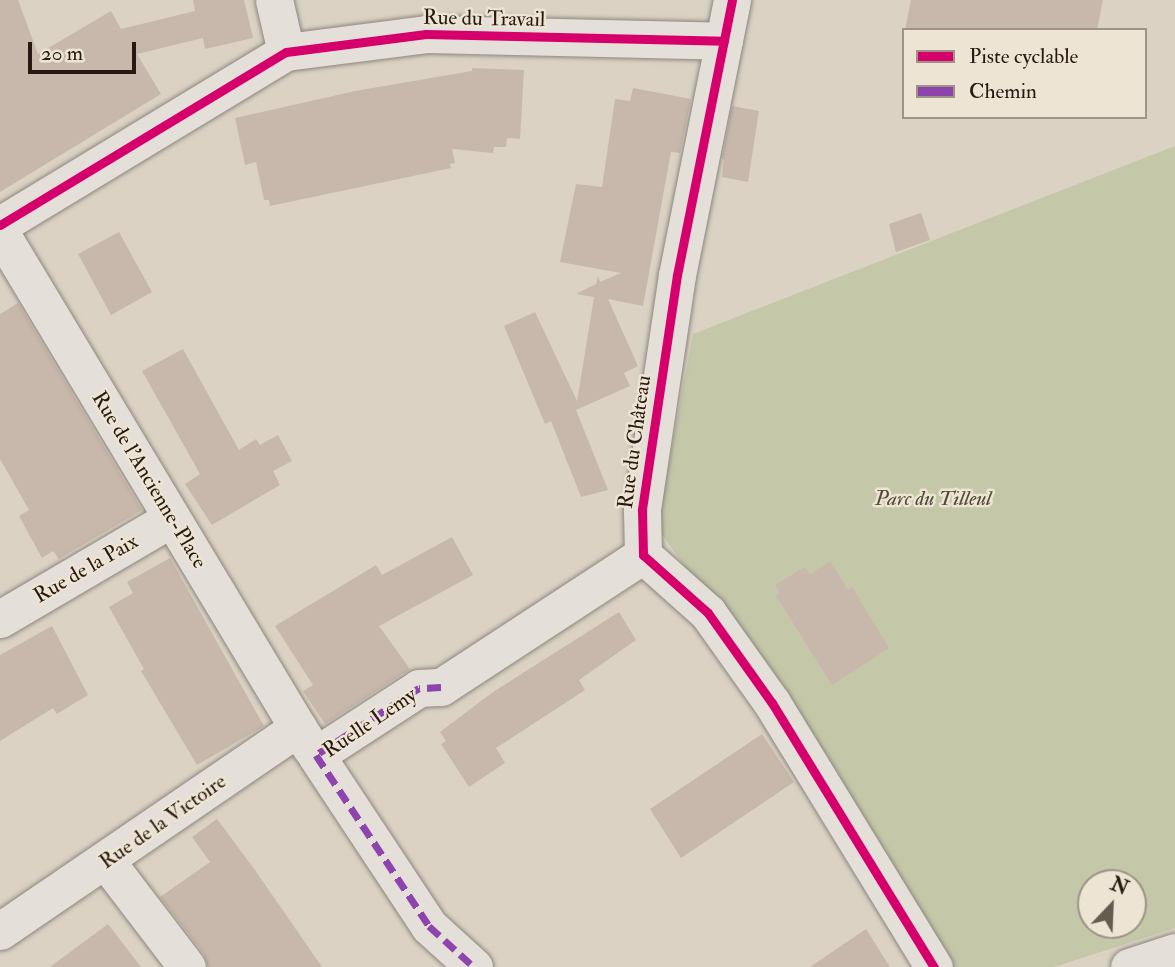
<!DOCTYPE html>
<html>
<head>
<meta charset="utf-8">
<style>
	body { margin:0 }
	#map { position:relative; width:1175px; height:967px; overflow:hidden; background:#dbd2c4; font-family:"IM FELL Double Pica",serif }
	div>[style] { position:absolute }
	.green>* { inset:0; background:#c4c7a8 }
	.building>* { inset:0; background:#c8b8ac }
	.roads { filter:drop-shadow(0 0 2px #8d877e) drop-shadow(0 0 2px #8d877e) }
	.minor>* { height:37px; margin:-18.5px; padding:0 18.5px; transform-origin:18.5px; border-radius:18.5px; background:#e4dfd8 }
	.quiet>* { height:7px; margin-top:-3.5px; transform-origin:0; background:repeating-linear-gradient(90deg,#8e44ad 0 14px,transparent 0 21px) }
	.cycleway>* { height:9px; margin:-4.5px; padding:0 4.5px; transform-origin:4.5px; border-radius:4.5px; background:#d6006c }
	span { translate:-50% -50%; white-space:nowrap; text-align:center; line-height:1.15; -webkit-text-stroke:5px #ede4d3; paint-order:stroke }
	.street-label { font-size:21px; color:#281a12 }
	.park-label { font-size:21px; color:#514b38; font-style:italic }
	.legend { position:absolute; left:902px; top:28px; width:245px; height:91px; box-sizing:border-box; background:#ede4d3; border:2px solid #9e9386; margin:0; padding:9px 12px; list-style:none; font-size:21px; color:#281a12 }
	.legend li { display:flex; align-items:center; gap:14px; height:35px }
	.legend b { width:35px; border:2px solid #9e9386 }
	.north { position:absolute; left:1077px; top:869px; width:70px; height:70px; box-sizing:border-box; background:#ede4d3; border:2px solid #9e9386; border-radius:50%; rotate:23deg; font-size:19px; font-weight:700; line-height:28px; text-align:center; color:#281a12 }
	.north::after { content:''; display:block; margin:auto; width:24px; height:32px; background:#675a50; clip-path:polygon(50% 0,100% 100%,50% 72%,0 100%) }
	.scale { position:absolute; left:28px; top:42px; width:108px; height:32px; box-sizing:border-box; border:4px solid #281a12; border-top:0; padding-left:9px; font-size:21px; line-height:24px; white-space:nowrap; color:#281a12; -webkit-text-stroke:5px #ede4d3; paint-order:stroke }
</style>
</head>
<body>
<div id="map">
	<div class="green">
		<i style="clip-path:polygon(evenodd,1175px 146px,1175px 928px,1054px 967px,949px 967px,793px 722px,657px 527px,693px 334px,1175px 146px,1091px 883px,1133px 883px,1133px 925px,1091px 925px,1091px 883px)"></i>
	</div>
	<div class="building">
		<i style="clip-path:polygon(0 0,18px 0,38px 54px,111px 11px,121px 29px,195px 11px,193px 0,244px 0,253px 38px,205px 49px,203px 38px,137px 54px,161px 94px,0 192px)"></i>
		<i style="clip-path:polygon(911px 0,1103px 0,1097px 30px,905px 30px)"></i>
		<i style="clip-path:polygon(472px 68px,524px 70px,520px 139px,507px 138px,506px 147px,494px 147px,493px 153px,452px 149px,455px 163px,450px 164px,451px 168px,270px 206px,269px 200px,264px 200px,256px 162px,245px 165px,235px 118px,355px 91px,472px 71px)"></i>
		<i style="clip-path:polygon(633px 88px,691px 99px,680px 153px,671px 152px,643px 306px,608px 299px,638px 366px,624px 373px,630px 386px,576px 410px,608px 490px,581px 497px,551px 421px,545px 424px,504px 326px,535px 312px,577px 401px,594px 297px,576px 294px,596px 284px,598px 276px,600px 282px,621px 273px,560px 262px,576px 184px,602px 187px,615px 99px,630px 101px)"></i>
		<i style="clip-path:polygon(732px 106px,759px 111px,748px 182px,722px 177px,724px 159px,722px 159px)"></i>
		<i style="clip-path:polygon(921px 213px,930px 240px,896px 252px,889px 224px)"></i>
		<i style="clip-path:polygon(119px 232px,152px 292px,111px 315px,78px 254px)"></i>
		<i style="clip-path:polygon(18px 303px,142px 510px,59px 559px,53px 551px,42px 558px,19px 516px,29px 510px,0 459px,0 314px)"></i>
		<i style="clip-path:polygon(183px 349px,239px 450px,256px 439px,260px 445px,278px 435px,292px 461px,273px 471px,280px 485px,212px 525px,185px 484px,200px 474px,142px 371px)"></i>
		<i style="clip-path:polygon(452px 537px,473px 575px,379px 626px,410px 669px,325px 724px,303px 691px,313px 685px,275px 626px,376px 565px,382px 575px)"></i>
		<i style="clip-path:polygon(170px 558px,264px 726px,197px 765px,141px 671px,144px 669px,109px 607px,133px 593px,127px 582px)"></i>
		<i style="clip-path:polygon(830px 561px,848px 590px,852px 587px,889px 648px,832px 685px,776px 596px,780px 593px,775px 585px,805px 567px,810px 575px)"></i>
		<i style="clip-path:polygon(619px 612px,636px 640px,579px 680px,585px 690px,496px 748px,505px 763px,469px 787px,441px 744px,446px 741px,440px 732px,493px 692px)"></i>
		<i style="clip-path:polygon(52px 626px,88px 695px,57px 714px,53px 708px,0 741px,0 655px)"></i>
		<i style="clip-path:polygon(762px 734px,794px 782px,681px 858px,650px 809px)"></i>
		<i style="clip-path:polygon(217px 819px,255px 870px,322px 967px,208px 967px,204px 954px,160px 897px,210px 862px,192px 837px)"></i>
		<i style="clip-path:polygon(108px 924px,141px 967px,50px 967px)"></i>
		<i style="clip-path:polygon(866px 929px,890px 967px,810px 967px)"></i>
	</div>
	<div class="roads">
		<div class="minor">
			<i style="left:274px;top:0;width:53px;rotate:77deg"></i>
			<i style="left:732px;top:0;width:280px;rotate:101.3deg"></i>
			<i style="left:677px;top:275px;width:238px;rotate:98.5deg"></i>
			<i style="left:642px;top:510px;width:45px;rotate:88.7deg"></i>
			<i style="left:643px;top:555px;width:87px;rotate:41.7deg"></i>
			<i style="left:708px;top:613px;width:110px;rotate:54.6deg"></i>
			<i style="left:772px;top:703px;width:310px;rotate:58.5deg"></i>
			<i style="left:0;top:225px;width:334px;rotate:-31.2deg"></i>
			<i style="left:286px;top:52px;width:141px;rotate:-7.3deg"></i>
			<i style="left:426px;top:34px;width:298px;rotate:1.3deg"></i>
			<i style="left:0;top:232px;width:579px;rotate:59deg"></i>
			<i style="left:0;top:619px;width:199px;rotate:-30.4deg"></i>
			<i style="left:106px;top:861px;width:133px;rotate:52.6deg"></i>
			<i style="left:0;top:931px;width:361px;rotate:-34.3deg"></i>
			<i style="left:298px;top:728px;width:24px;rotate:57deg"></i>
			<i style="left:474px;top:967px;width:61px;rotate:-137.7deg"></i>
			<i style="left:429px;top:926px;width:205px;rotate:-123.5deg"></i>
			<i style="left:316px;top:755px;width:123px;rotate:-33deg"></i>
			<i style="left:419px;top:688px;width:22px;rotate:-3deg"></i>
			<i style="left:441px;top:687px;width:241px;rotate:-33.2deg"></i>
			<i style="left:1129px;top:967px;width:48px;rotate:-18.1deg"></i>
		</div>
	</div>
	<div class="quiet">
		<i style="left:441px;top:687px;width:22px;rotate:177deg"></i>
		<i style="left:419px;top:688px;width:123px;rotate:147deg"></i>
		<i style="left:316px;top:755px;width:205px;rotate:56.5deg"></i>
		<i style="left:429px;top:926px;width:61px;rotate:42.3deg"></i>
	</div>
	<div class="cycleway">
		<i style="left:732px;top:0;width:280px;rotate:101.3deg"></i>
		<i style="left:677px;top:275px;width:238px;rotate:98.5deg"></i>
		<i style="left:642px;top:510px;width:45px;rotate:88.7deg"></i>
		<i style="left:643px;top:555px;width:87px;rotate:41.7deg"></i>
		<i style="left:708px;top:613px;width:110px;rotate:54.6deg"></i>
		<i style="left:772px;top:703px;width:310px;rotate:58.5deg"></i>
		<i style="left:0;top:225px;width:334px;rotate:-31.2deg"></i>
		<i style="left:286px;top:52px;width:141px;rotate:-7.3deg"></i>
		<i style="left:426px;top:34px;width:298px;rotate:1.3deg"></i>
	</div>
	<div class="street-label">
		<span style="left:484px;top:19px;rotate:1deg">Rue du Travail</span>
		<span style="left:635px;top:442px;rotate:-82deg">Rue du Château</span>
		<span style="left:149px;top:480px;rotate:59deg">Rue de l'Ancienne-Place</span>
		<span style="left:86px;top:569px;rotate:-30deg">Rue de la Paix</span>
		<span style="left:370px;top:723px;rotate:-34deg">Ruelle Lemy</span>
		<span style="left:163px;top:822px;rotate:-35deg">Rue de la Victoire</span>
	</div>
	<div class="park-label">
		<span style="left:933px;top:499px">Parc du Tilleul</span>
	</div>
	<ul class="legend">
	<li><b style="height:9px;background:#d6006c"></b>Piste cyclable</li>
	<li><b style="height:9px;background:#8e44ad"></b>Chemin</li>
	</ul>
	<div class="north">N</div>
	<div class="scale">20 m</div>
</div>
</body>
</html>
